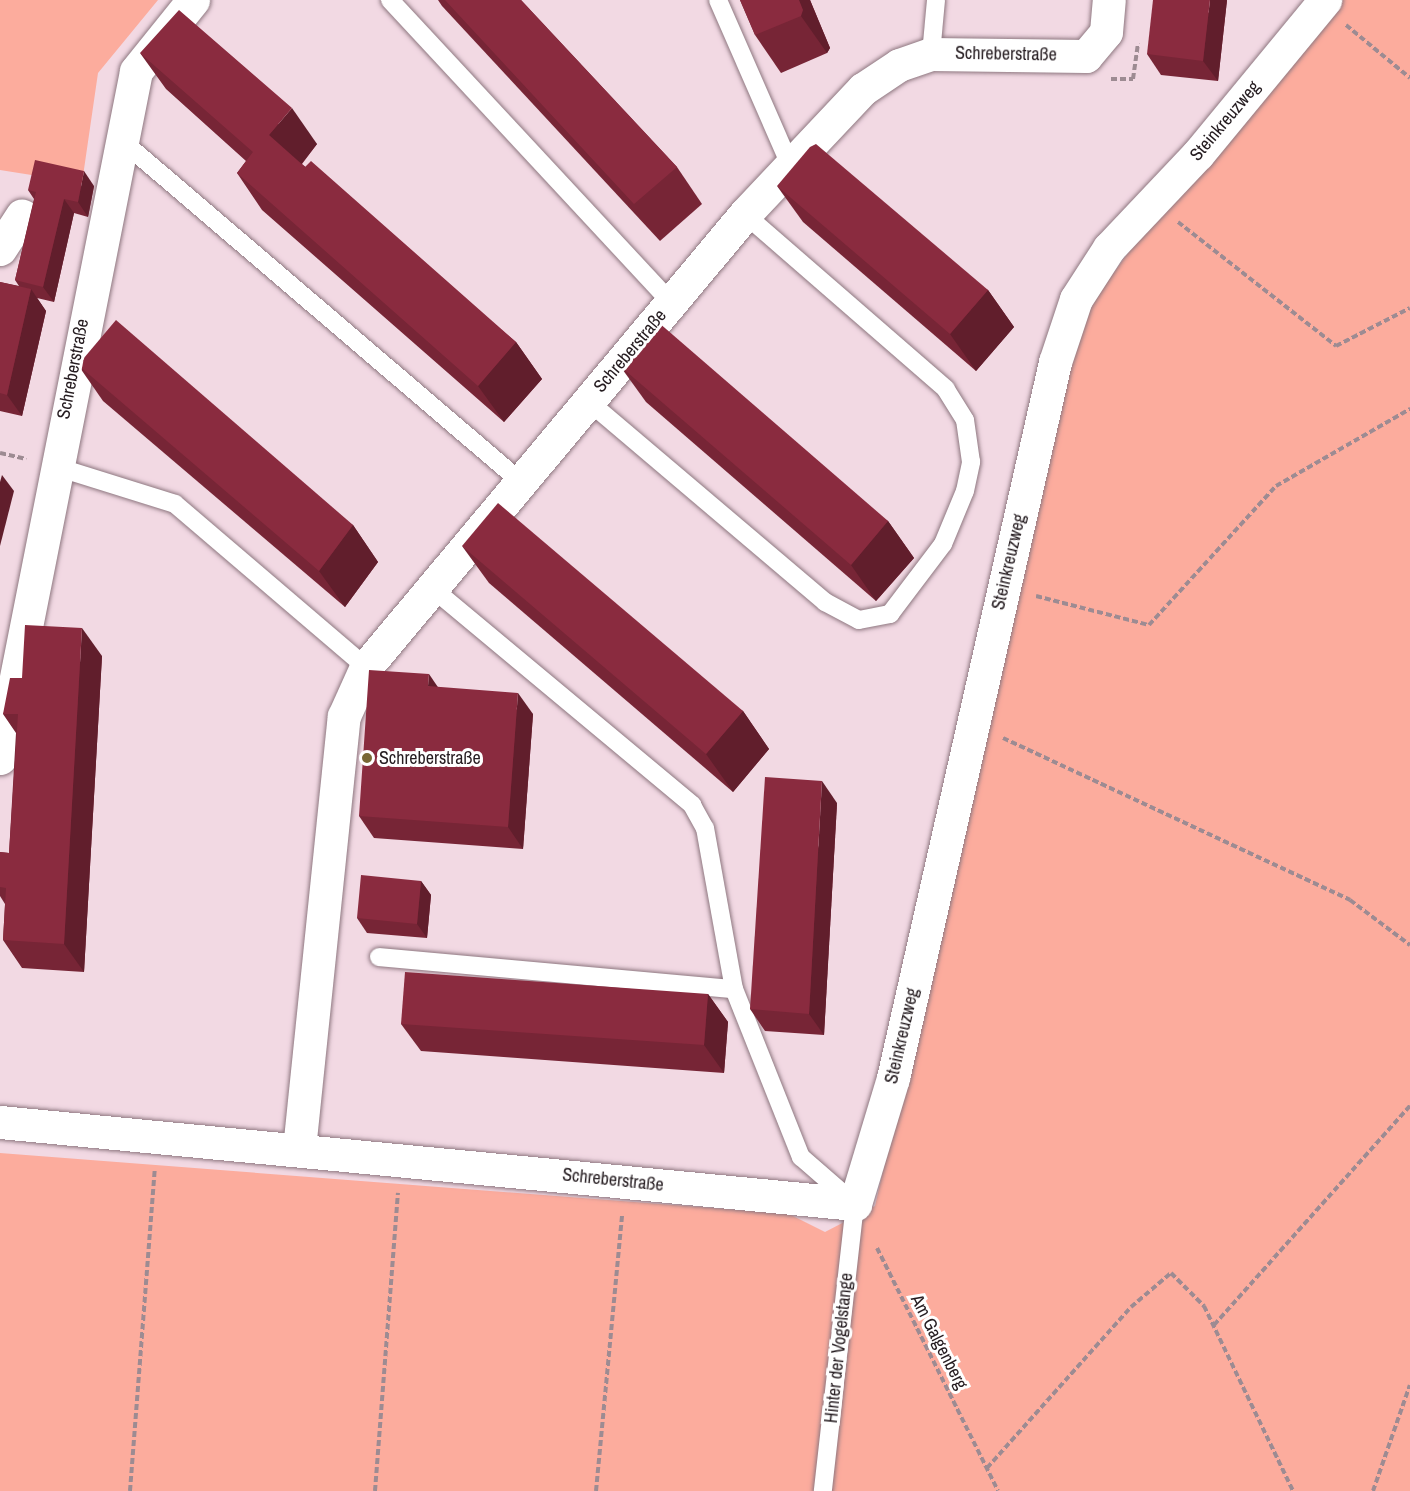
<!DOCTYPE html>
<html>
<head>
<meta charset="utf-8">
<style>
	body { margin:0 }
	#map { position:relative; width:1410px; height:1491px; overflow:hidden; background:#f2d9e3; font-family:"Archivo Narrow",sans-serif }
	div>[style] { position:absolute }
	.green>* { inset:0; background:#fcac9d }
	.path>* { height:4px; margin-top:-2px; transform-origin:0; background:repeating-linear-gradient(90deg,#9d8b92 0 6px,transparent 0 9px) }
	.roads { filter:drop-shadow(0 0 2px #8e7780) drop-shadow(0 0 2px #8e7780) }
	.lane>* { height:18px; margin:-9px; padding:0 9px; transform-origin:9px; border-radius:9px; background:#fff }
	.street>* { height:33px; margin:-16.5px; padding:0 16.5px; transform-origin:16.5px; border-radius:16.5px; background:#fff }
	.wall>* { inset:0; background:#772536 }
	.shaded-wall>* { inset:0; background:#611e2c }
	.building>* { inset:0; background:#8a2b3f }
	.dots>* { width:16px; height:16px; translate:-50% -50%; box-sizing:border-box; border:3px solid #fff; border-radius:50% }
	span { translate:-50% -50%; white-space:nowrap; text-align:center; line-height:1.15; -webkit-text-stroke:6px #fff; paint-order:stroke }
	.street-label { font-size:18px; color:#251c20 }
	.poi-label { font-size:18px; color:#251c20 }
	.left { translate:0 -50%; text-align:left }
</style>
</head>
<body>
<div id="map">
	<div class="green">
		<i style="clip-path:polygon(0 0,158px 0,98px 73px,82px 183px,0 170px)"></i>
		<i style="clip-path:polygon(1338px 0,1410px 0,1410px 1491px,0 1491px,0 1153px,789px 1214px,825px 1232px,875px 1206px,1063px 384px,1088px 308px,1161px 208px)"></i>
	</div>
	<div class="path">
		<i style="left:1346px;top:25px;width:83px;rotate:39.6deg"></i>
		<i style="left:1111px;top:79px;width:22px"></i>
		<i style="left:1133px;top:79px;width:36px;rotate:-82deg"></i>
		<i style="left:1178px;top:222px;width:201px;rotate:38.1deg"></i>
		<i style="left:1336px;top:346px;width:83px;rotate:-27.2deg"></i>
		<i style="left:0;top:453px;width:27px;rotate:13deg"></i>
		<i style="left:1036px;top:596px;width:117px;rotate:14.4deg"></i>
		<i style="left:1149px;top:625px;width:188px;rotate:-47.6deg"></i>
		<i style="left:1276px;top:486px;width:155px;rotate:-29.9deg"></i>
		<i style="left:1003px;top:738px;width:383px;rotate:25deg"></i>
		<i style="left:1350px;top:900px;width:75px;rotate:36.9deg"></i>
		<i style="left:877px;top:1248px;width:271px;rotate:63.5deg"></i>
		<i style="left:1214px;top:1325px;width:294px;rotate:-48.2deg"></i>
		<i style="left:987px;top:1468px;width:216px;rotate:-48.2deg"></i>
		<i style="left:1131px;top:1307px;width:52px;rotate:-40.4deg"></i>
		<i style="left:1171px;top:1273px;width:47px;rotate:45deg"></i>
		<i style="left:1204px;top:1306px;width:205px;rotate:64.3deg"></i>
		<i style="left:130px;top:1491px;width:323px;rotate:-85.6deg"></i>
		<i style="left:375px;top:1491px;width:299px;rotate:-85.6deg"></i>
		<i style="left:596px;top:1491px;width:278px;rotate:-84.6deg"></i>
		<i style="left:1373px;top:1491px;width:112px;rotate:-70.8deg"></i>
	</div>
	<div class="roads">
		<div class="lane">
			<i style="left:390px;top:0;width:413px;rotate:47.1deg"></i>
			<i style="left:718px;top:0;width:184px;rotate:66.4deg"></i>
			<i style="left:931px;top:54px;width:54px;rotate:-84.7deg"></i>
			<i style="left:120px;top:139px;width:528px;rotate:40.54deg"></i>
			<i style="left:588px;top:401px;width:311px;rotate:40.3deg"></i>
			<i style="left:825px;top:602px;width:38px;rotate:28deg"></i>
			<i style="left:859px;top:620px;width:32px;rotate:-11deg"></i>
			<i style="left:890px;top:614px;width:88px;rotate:-52.9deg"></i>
			<i style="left:943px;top:544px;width:57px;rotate:-67.5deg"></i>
			<i style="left:965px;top:491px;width:30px;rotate:-78deg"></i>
			<i style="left:971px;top:462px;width:42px;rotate:-98.1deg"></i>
			<i style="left:965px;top:420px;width:36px;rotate:-122deg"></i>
			<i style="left:946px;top:389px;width:267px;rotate:-139deg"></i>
			<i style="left:54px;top:466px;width:127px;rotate:17.4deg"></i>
			<i style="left:175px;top:504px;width:251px;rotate:40.5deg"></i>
			<i style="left:432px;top:588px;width:339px;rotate:39.8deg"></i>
			<i style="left:692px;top:805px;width:26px;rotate:61deg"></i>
			<i style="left:705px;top:828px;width:164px;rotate:79.8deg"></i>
			<i style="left:734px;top:989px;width:181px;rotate:68.3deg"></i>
			<i style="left:801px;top:1157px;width:72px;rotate:41deg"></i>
			<i style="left:855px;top:1204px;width:289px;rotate:96.4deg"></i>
			<i style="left:379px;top:957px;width:356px;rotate:5.2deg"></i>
		</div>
		<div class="street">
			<i style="left:0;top:249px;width:40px;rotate:-57.1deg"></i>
			<i style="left:0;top:758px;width:700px;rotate:-78.8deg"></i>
			<i style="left:136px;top:71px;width:91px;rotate:-51.2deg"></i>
			<i style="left:0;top:1122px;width:859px;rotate:5.48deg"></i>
			<i style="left:855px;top:1204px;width:132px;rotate:-73.2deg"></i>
			<i style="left:893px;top:1078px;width:734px;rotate:-77.25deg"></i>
			<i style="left:1055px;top:362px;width:66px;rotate:-71.6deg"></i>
			<i style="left:1076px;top:299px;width:61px;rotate:-57.1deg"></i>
			<i style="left:1109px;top:248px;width:129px;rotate:-46.6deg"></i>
			<i style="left:1198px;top:154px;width:200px;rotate:-50.5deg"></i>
			<i style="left:299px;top:1149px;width:435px;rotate:-84.1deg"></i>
			<i style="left:344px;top:716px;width:54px;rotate:-65.8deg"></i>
			<i style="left:366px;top:667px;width:591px;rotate:-50.08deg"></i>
			<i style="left:745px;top:214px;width:172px;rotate:-46.7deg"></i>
			<i style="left:863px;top:89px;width:43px;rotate:-33.7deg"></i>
			<i style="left:899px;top:65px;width:34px;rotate:-19deg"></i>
			<i style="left:931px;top:54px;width:155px;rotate:0.7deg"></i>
			<i style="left:1086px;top:56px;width:31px;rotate:-50deg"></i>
			<i style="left:1106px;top:32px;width:32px;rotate:-85deg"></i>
		</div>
	</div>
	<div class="wall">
		<i style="clip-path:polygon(438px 0,521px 0,677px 167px,702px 204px,660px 241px,442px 6px)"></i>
		<i style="clip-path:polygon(740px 0,810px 0,830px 48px,827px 53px,781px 73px,755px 35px)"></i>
		<i style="clip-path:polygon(1227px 0,1218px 81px,1161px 75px,1147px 54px)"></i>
		<i style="clip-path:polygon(140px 53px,317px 144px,302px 164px,516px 342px,542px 379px,504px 422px,262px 210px,237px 173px,246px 161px,166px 89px)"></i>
		<i style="clip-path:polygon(94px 186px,88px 217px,74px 213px,54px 302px,37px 298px,46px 311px,22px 416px,0 411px,0 282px,19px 286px,15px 280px,34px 199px,28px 190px)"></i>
		<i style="clip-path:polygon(777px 186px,988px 290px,1014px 327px,976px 371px,803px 222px)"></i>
		<i style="clip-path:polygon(78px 365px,353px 525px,378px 562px,345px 607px,103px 401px)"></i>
		<i style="clip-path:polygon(620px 366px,888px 521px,914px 558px,876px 601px,646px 402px)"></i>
		<i style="clip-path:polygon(462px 546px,743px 711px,769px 749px,733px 792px,489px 583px)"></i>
		<i style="clip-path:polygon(102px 656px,84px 972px,22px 968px,3px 940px,5px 904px,0 896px,0 852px,9px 853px,16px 733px,3px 714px,22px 678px)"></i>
		<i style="clip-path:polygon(437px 687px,533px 714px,523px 849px,374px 838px,359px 816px)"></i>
		<i style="clip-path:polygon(837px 803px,824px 1035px,765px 1031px,750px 1009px)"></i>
		<i style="clip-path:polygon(421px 881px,431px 895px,427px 938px,367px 933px,357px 918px)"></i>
		<i style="clip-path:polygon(708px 994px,728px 1022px,724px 1073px,421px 1051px,401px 1024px)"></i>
	</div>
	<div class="shaded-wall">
		<i style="clip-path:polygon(799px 0,810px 0,830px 48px,827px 53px,801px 16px)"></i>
		<i style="clip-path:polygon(1210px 0,1227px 0,1218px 81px,1203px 61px)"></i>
		<i style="clip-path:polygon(292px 108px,317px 144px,295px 172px,269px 135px)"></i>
		<i style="clip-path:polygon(84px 171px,94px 186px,88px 217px,78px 202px)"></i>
		<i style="clip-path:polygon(64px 199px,74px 213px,54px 302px,43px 287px)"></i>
		<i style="clip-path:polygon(31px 289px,46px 311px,22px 416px,7px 395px)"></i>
		<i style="clip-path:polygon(988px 290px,1014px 327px,976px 371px,950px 334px)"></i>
		<i style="clip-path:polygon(516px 342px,542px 379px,504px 422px,478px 386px)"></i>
		<i style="clip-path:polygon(2px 475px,14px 491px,0 546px,0 482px)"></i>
		<i style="clip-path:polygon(888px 521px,914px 558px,876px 601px,851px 565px)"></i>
		<i style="clip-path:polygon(353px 525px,378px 562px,345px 607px,319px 571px)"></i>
		<i style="clip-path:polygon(82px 628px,102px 656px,84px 972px,64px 944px)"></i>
		<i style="clip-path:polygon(429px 674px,444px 696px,428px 686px)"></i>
		<i style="clip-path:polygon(518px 693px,533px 714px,523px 849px,508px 827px)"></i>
		<i style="clip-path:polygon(743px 711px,769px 749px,733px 792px,706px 754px)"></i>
		<i style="clip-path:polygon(822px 781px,837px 803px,824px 1035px,809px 1014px)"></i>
		<i style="clip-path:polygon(421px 881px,431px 895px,427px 938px,417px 924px)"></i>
		<i style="clip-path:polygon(708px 994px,728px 1022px,724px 1073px,704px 1045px)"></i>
	</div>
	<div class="building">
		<i style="clip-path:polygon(445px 0,521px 0,677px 167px,634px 204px)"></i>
		<i style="clip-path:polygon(740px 0,799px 0,803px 10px,801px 16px,755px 35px)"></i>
		<i style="clip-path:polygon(1153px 0,1210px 0,1203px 61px,1147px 54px)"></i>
		<i style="clip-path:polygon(179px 10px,292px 108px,269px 135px,305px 167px,311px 161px,516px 342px,478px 386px,237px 173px,253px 152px,140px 53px)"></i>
		<i style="clip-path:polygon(816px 144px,988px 290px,950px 334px,777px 186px,810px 147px)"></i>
		<i style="clip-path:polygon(35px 160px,84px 171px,78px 202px,64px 199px,43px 287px,15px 280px,36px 192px,28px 190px)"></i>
		<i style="clip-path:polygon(0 282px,31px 289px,7px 395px,0 393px)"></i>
		<i style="clip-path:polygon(116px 320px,353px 525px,319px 571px,78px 365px)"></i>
		<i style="clip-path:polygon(658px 322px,888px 521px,851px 565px,620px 366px)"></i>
		<i style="clip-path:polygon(498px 503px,743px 711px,706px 754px,462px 546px)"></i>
		<i style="clip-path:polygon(25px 625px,82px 628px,64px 944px,3px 940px,6px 888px,0 887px,0 852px,9px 853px,18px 714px,3px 714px,10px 678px,22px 678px)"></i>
		<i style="clip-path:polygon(369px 670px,429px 674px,428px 686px,518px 693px,508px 827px,359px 816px)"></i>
		<i style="clip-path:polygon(765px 777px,822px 781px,809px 1014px,750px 1009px)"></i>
		<i style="clip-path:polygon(361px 875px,421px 881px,417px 924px,357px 918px)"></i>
		<i style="clip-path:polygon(405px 972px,708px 994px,704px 1045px,401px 1024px)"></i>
	</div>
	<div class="dots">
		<i style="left:367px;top:758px;background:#786735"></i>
	</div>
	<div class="street-label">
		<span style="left:1006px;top:54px;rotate:1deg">Schreberstraße</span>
		<span style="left:1225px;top:121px;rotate:-50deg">Steinkreuzweg</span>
		<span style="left:630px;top:351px;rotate:-50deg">Schreberstraße</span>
		<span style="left:73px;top:369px;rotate:-79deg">Schreberstraße</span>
		<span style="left:1009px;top:562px;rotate:-77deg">Steinkreuzweg</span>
		<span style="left:902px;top:1036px;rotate:-77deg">Steinkreuzweg</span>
		<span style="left:613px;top:1180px;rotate:6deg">Schreberstraße</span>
		<span style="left:939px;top:1342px;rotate:63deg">Am Galgenberg</span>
		<span style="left:839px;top:1348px;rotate:-84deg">Hinter der Vogelstange</span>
	</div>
	<div class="poi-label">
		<span class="left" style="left:379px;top:758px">Schreberstraße</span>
	</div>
</div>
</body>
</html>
